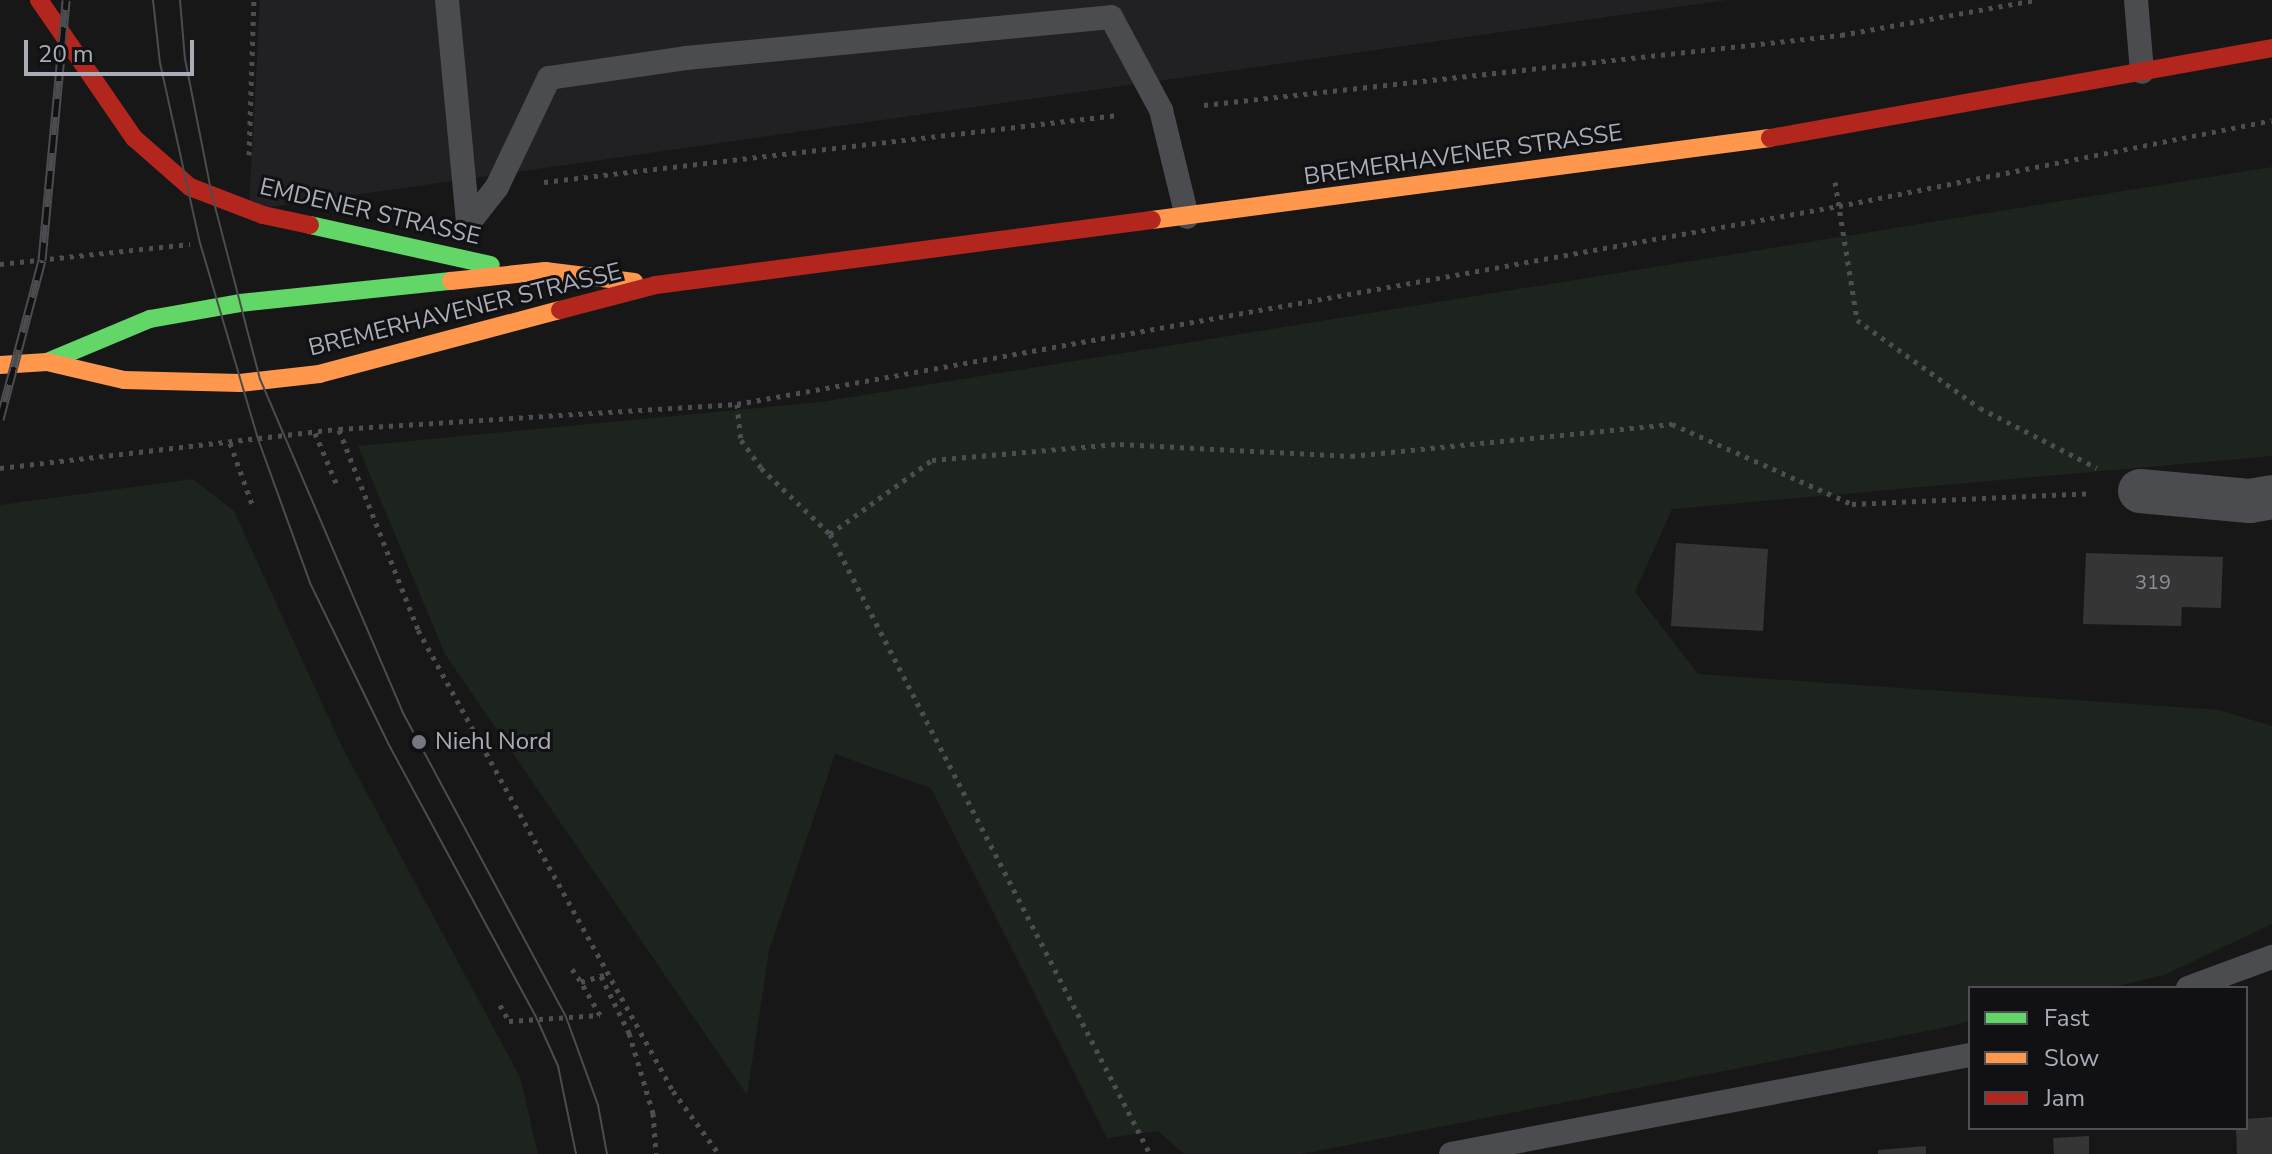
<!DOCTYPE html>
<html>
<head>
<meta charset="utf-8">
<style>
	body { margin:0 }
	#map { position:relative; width:2272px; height:1154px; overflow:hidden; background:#171717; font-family:"Nunito Sans",sans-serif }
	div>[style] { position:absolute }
	.built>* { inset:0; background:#212123 }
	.green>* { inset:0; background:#1d241e }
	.building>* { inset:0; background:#353536 }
	.path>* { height:5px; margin-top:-2.5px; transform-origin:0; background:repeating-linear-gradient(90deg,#4d4e52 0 4px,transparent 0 10px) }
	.lane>* { height:24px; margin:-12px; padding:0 12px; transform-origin:12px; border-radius:12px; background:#4b4c50 }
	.street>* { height:44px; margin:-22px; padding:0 22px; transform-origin:22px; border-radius:22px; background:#4b4c50 }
	.fast>* { height:18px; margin:-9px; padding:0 9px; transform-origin:9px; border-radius:9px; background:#63d668 }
	.slow>* { height:18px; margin:-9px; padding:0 9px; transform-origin:9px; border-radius:9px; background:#ff974d }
	.jam>* { height:18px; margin:-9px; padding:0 9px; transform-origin:9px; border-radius:9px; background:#b3261e }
	.tram>* { height:2px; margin:-1px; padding:0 1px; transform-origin:1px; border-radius:1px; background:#4b4c4f }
	.rail>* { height:9px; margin-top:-4.5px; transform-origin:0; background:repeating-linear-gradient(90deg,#111113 0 18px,#4b4c4f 0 36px); box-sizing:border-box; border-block:2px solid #4b4c4f }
	.dots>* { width:22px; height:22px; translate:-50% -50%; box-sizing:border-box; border:4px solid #111113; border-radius:50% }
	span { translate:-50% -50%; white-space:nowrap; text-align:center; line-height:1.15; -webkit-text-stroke:6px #111113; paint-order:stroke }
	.number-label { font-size:20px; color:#8b8f98 }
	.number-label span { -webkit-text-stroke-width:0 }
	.street-label { font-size:24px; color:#a8adb8 }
	.poi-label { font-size:24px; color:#a8adb8 }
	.left { translate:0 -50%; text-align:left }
	.legend { position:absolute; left:1968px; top:986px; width:280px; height:144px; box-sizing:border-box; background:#111113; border:2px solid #4d4f55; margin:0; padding:10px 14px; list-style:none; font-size:24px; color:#a8adb8 }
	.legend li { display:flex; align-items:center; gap:16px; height:40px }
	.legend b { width:40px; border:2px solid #4d4f55 }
	.scale { position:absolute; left:24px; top:40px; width:170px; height:36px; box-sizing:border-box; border:4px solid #a8adb8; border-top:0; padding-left:10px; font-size:24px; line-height:28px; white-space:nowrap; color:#a8adb8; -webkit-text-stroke:6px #111113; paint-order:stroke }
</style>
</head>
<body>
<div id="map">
	<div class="built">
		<i style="clip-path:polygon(260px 0,1727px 0,249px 210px)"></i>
	</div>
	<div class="green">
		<i style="clip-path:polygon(2272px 167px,2272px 456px,1672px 509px,1635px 592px,1698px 674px,2219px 710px,2272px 726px,2272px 924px,2164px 975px,2109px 988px,1970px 988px,1970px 1021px,1942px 1028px,1302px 1154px,1184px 1154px,1158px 1131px,1107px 1138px,931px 788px,835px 754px,769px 951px,747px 1095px,445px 654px,358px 446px,821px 402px)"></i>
		<i style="clip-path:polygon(193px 479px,234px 511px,342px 747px,520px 1077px,538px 1154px,0 1154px,0 505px)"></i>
	</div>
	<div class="building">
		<i style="clip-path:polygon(1676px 543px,1768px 549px,1763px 631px,1671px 626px)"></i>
		<i style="clip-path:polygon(2086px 553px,2223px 557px,2221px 608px,2182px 607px,2181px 626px,2083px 624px)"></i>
		<i style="clip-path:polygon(2272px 1117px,2272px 1154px,2237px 1154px,2236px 1128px,2246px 1128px,2246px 1119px)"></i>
		<i style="clip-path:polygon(2089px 1136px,2089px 1154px,2054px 1154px,2053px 1138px)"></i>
		<i style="clip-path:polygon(1926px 1146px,1926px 1154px,1878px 1154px,1878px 1150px)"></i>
	</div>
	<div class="path">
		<i style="left:1204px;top:105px;width:641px;rotate:-6.27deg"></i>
		<i style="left:1841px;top:35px;width:198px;rotate:-10.2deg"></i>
		<i style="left:249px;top:155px;width:155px;rotate:-88.2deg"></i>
		<i style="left:544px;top:182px;width:578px;rotate:-6.66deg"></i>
		<i style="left:1835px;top:182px;width:140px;rotate:80.9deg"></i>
		<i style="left:1857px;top:320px;width:151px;rotate:35.6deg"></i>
		<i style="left:1980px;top:408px;width:131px;rotate:27.1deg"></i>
		<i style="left:0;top:264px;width:191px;rotate:-6deg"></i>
		<i style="left:737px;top:404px;width:36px;rotate:84deg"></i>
		<i style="left:741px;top:440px;width:34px;rotate:54deg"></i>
		<i style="left:761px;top:468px;width:95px;rotate:43.7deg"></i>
		<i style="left:830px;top:534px;width:698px;rotate:62.7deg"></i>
		<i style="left:339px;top:430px;width:215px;rotate:68.4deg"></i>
		<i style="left:418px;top:630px;width:527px;rotate:61.05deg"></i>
		<i style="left:673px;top:1091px;width:78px;rotate:53.9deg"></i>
		<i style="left:315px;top:433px;width:56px;rotate:67.1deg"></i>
		<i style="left:230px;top:443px;width:65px;rotate:70.2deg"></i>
		<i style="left:0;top:468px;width:341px;rotate:-6.6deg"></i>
		<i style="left:339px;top:429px;width:399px;rotate:-3.6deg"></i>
		<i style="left:737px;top:404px;width:1120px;rotate:-10.19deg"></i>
		<i style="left:1839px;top:206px;width:441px;rotate:-11.2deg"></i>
		<i style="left:830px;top:534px;width:126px;rotate:-36deg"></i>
		<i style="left:932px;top:460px;width:189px;rotate:-4.9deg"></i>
		<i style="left:1120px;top:444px;width:231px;rotate:3deg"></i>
		<i style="left:1351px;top:456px;width:323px;rotate:-5.7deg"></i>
		<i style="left:1672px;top:424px;width:197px;rotate:24deg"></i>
		<i style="left:1852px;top:504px;width:239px;rotate:-2.6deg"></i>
		<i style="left:572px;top:969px;width:16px;rotate:55deg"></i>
		<i style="left:601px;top:976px;width:64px;rotate:63.8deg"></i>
		<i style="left:629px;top:1033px;width:84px;rotate:73.3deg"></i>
		<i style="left:653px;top:1113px;width:41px;rotate:85.8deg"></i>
		<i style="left:500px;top:1005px;width:18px;rotate:61deg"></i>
		<i style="left:509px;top:1021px;width:91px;rotate:-3.8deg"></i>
		<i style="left:600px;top:1015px;width:38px;rotate:-120deg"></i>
		<i style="left:581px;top:982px;width:30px;rotate:-17deg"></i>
	</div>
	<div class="lane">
		<i style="left:447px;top:0;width:233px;rotate:84.6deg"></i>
		<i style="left:2136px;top:0;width:72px;rotate:85.2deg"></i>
		<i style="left:468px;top:224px;width:47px;rotate:-51.9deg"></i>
		<i style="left:497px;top:187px;width:121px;rotate:-64.5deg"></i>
		<i style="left:549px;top:78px;width:138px;rotate:-8.3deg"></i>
		<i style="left:686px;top:58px;width:427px;rotate:-5.5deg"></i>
		<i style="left:1111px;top:17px;width:106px;rotate:61.7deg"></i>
		<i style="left:1161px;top:110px;width:110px;rotate:76.3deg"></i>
		<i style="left:2188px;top:988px;width:90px;rotate:-20.3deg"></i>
		<i style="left:1451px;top:1154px;width:528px;rotate:-10.8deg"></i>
	</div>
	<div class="street">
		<i style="left:2140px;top:491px;width:110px;rotate:5.2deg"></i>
		<i style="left:2250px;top:501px;width:22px;rotate:-10deg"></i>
	</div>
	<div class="fast">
		<i style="left:310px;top:225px;width:185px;rotate:12.5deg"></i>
		<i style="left:47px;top:362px;width:112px;rotate:-22.7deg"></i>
		<i style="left:150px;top:319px;width:91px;rotate:-10.1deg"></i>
		<i style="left:240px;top:303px;width:212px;rotate:-6deg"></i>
	</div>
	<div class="slow">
		<i style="left:1152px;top:220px;width:623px;rotate:-7.56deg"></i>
		<i style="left:451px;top:281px;width:95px;rotate:-6.1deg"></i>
		<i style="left:545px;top:271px;width:90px;rotate:7deg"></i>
		<i style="left:0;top:365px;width:47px;rotate:-3.7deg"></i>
		<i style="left:47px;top:362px;width:79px;rotate:13.2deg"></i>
		<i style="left:124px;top:380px;width:116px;rotate:1.5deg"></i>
		<i style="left:240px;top:383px;width:80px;rotate:-6.5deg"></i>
		<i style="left:319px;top:374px;width:249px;rotate:-14.9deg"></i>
	</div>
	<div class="jam">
		<i style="left:39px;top:0;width:168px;rotate:55.5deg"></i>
		<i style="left:134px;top:138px;width:74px;rotate:41.2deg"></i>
		<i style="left:190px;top:187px;width:78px;rotate:21deg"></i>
		<i style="left:263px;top:215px;width:48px;rotate:12deg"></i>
		<i style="left:1770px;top:138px;width:510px;rotate:-10.16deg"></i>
		<i style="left:560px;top:310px;width:99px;rotate:-14.6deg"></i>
		<i style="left:656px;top:285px;width:500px;rotate:-7.47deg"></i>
	</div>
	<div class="tram">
		<i style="left:153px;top:0;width:63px;rotate:83.7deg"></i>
		<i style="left:160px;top:63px;width:184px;rotate:77.5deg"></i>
		<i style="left:200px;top:243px;width:204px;rotate:73.5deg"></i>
		<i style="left:258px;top:439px;width:153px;rotate:70.1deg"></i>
		<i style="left:310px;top:583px;width:180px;rotate:64deg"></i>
		<i style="left:389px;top:745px;width:309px;rotate:61.6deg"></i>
		<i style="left:536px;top:1017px;width:54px;rotate:65.8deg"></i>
		<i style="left:558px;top:1066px;width:90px;rotate:78.4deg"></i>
		<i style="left:180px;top:0;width:59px;rotate:85.2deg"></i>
		<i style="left:185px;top:59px;width:139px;rotate:78.8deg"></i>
		<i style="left:212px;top:195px;width:190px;rotate:75.4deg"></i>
		<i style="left:260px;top:379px;width:361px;rotate:66.8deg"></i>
		<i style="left:402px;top:711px;width:347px;rotate:61.8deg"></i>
		<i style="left:566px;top:1017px;width:94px;rotate:70deg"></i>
		<i style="left:598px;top:1105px;width:50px;rotate:79.6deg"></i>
	</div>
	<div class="rail">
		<i style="left:0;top:419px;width:164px;rotate:-75.2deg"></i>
		<i style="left:42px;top:260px;width:261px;rotate:-84.7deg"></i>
	</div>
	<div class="dots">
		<i style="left:419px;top:742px;background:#757880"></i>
	</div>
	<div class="number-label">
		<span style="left:2153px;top:582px">319</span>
	</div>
	<div class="street-label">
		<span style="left:1463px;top:155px;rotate:-8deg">BREMERHAVENER STRASSE</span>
		<span style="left:370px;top:212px;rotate:13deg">EMDENER STRASSE</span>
		<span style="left:465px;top:310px;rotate:-14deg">BREMERHAVENER STRASSE</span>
	</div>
	<div class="poi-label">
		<span class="left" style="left:435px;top:742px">Niehl Nord</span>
	</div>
	<ul class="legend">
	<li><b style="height:10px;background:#63d668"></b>Fast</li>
	<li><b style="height:10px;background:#ff974d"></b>Slow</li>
	<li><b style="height:10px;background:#b3261e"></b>Jam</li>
	</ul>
	<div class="scale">20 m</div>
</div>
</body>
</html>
